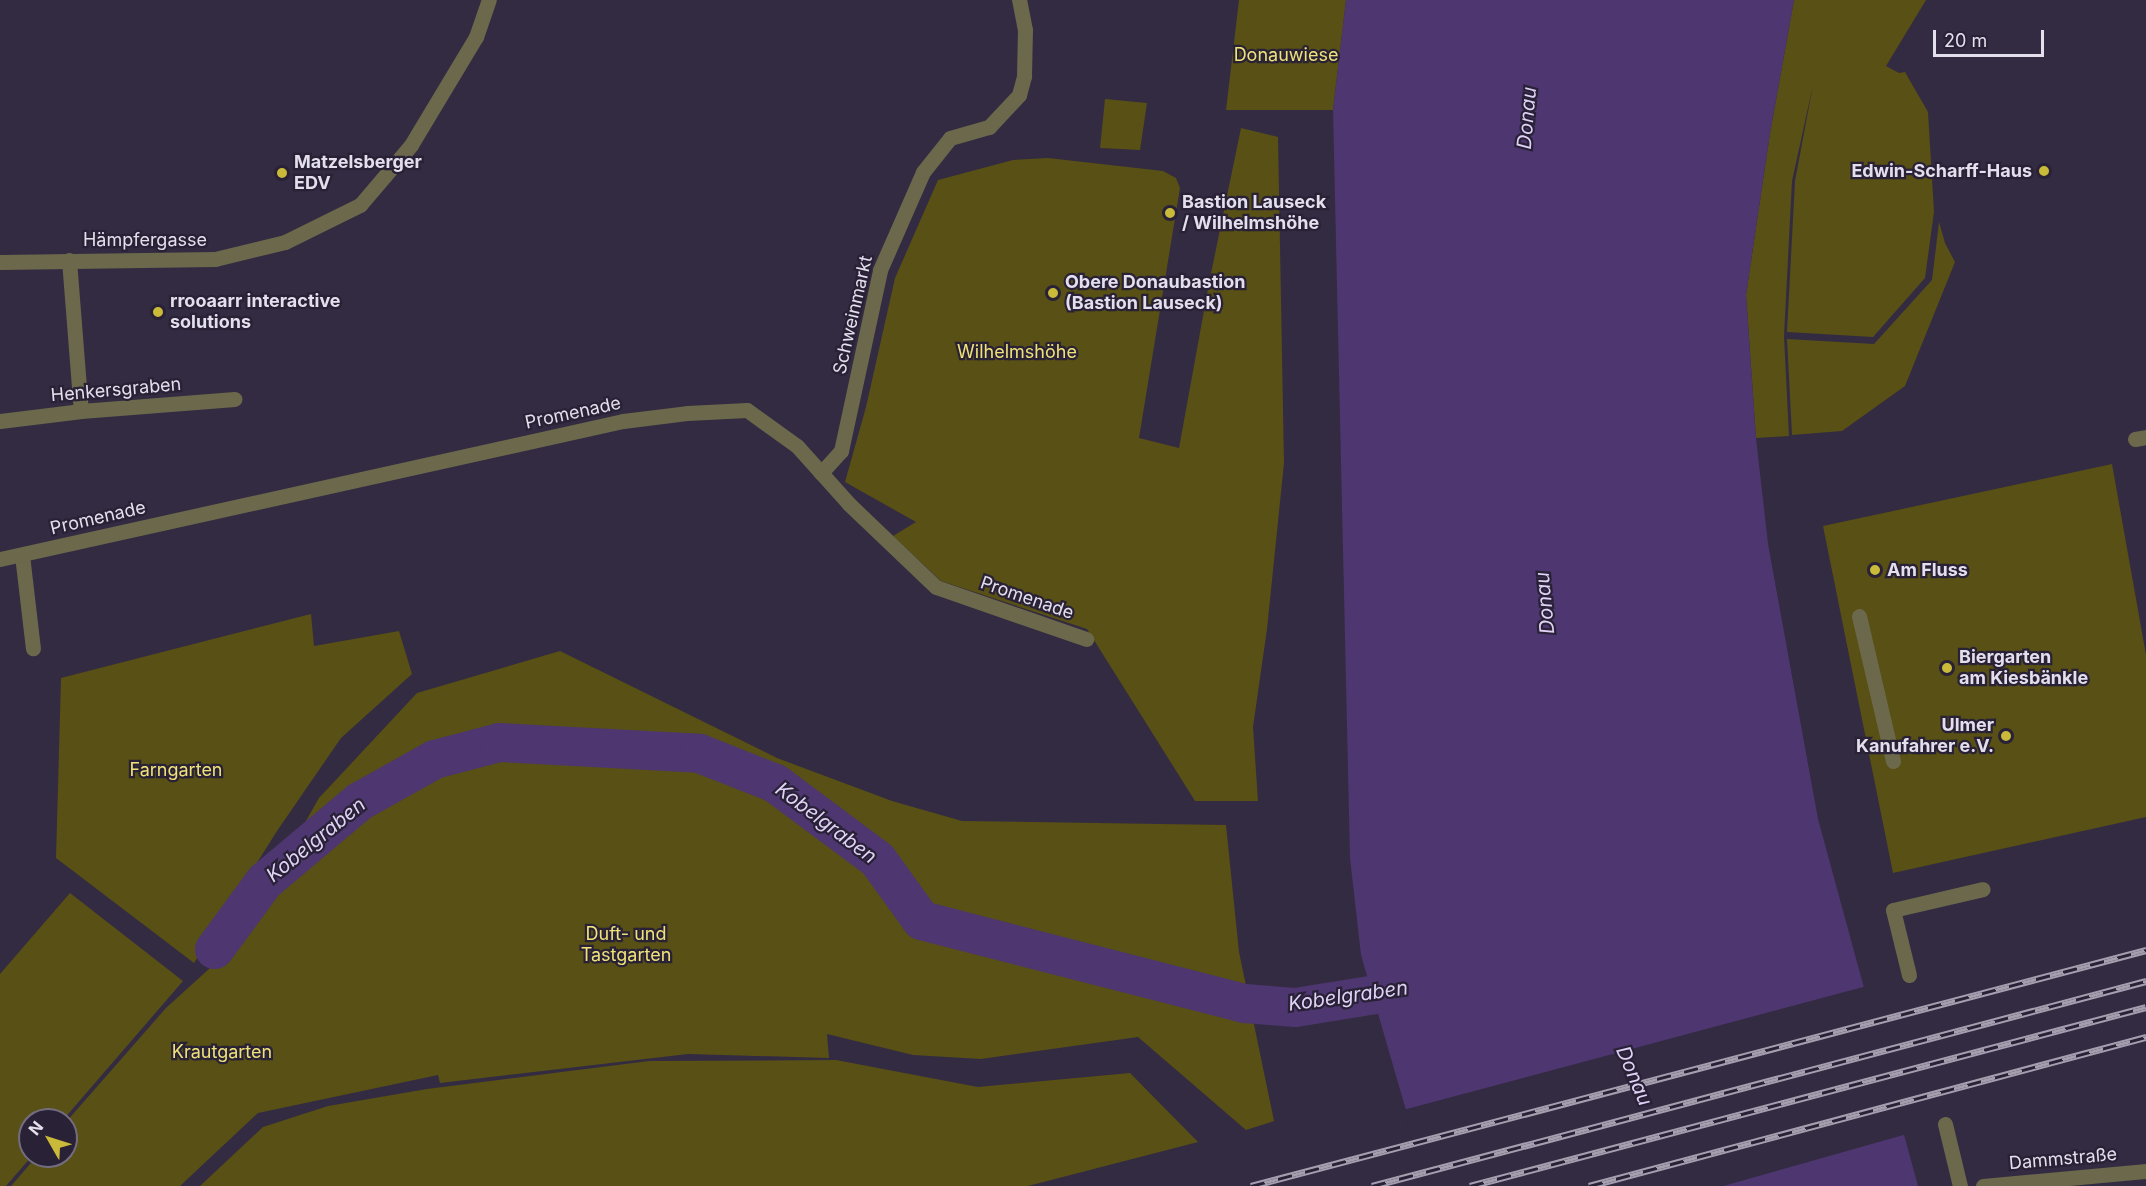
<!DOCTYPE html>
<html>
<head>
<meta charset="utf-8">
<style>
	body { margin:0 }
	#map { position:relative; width:2146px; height:1186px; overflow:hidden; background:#332b41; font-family:Inter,sans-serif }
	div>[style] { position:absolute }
	.green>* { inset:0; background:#585015 }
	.water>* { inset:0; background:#4e3670 }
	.pier>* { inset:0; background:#332b41 }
	.canal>* { height:39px; margin:-19.5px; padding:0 19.5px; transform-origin:19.5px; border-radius:19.5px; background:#4e3670 }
	.lane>* { height:15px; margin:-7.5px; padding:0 7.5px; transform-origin:7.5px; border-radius:7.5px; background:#6c684b }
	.street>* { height:15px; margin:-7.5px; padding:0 7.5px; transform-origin:7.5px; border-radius:7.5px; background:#6c684b }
	.rail>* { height:7px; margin-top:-3.5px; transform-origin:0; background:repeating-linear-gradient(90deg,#292136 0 14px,#a49eaf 0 28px); box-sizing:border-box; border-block:2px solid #a49eaf }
	.dots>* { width:16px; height:16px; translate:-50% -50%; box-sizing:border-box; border:3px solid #292136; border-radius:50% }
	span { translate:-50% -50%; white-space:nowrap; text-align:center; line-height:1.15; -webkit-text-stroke:4.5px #292136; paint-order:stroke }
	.park-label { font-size:18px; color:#efe278 }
	.poi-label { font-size:18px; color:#e4dfed; font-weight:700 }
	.left { translate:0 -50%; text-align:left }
	.right { translate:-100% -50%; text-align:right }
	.street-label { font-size:18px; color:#e4dfed }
	.water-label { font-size:20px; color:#dfd2f6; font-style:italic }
	.north { position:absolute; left:18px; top:1108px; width:60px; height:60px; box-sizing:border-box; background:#292136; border:2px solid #746d7f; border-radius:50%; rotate:309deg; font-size:16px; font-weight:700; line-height:24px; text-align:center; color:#e4dfed }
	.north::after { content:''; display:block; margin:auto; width:21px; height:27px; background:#caba3a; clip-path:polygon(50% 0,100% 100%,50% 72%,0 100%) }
	.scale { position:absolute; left:1933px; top:30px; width:111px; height:27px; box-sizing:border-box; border:3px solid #e4dfed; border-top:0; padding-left:8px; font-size:18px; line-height:21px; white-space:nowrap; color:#e4dfed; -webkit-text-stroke:4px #292136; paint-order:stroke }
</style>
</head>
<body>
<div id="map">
	<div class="green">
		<i style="clip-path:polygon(1239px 0,1346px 0,1333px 110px,1226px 110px)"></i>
		<i style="clip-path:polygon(1794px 0,1926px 0,1886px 66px,1899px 73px,1905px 72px,1928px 112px,1934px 212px,1925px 278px,1873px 337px,1787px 332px,1795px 181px,1813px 85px,1792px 181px,1784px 336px,1789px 436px,1756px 438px,1746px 295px,1770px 133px)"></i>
		<i style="clip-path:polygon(1105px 99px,1147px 103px,1140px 150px,1100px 148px)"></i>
		<i style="clip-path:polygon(1241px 128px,1278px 137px,1284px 463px,1267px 629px,1253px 727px,1258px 801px,1195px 801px,1087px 629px,941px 581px,893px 536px,916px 522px,845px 482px,866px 407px,895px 278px,938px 180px,1013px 160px,1048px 158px,1163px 171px,1176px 178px,1180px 188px,1139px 438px,1179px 448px,1209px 283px)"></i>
		<i style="clip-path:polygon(1939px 222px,1945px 243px,1955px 262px,1905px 386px,1842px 431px,1792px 435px,1787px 339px,1874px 344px,1932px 280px)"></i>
		<i style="clip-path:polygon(2112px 464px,2146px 655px,2146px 817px,1893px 873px,1823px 526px)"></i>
		<i style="clip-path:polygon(311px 614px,314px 646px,399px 631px,412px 674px,341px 738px,277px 831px,194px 963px,56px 858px,61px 678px)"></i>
		<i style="clip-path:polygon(560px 651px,777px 758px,892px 801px,962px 821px,1226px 825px,1239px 952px,1274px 1121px,1246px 1130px,1138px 1037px,981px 1059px,913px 1055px,827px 1034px,829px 1058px,688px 1054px,440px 1083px,438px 1075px,258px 1113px,180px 1186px,11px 1186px,37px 1156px,66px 1156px,66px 1122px,166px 1008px,221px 958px,274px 877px,319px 798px,417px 693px)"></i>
		<i style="clip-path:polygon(70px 893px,183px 981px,63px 1120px,30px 1120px,32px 1156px,6px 1186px,0 1186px,0 974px)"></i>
		<i style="clip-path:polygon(836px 1060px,978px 1087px,1130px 1073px,1198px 1142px,1028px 1186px,200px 1186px,263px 1127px,328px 1106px,427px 1089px,649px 1061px)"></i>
	</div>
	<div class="water">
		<i style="clip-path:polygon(1346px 0,1794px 0,1770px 133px,1746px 295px,1756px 438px,1768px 544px,1818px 819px,1918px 1186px,1428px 1186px,1361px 955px,1350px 858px,1333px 110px)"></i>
	</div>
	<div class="pier">
		<i style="clip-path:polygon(1867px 986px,1907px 1134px,1723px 1186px,1425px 1186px,1403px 1110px)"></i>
	</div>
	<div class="canal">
		<i style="left:214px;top:949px;width:84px;rotate:-53.7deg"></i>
		<i style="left:264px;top:881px;width:124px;rotate:-40.1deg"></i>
		<i style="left:359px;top:801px;width:86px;rotate:-29.2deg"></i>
		<i style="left:434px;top:759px;width:67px;rotate:-14.7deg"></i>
		<i style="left:499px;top:742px;width:200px;rotate:3.1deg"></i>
		<i style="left:699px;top:753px;width:82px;rotate:21.5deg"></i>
		<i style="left:775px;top:783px;width:127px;rotate:36.7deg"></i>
		<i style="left:877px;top:859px;width:75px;rotate:54.2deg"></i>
		<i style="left:921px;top:920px;width:333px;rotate:14.4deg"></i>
		<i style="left:1244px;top:1003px;width:51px;rotate:4.5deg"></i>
		<i style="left:1295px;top:1007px;width:132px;rotate:-9.2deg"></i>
	</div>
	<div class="lane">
		<i style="left:2135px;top:439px;width:11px;rotate:-10deg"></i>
		<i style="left:22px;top:555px;width:94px;rotate:83.3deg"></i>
		<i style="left:1859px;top:616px;width:149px;rotate:76.8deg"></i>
		<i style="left:1909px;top:975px;width:67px;rotate:-103.8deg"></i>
		<i style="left:1893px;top:910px;width:92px;rotate:-13.1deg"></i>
		<i style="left:1945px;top:1124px;width:64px;rotate:76.4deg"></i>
	</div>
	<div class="street">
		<i style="left:69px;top:260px;width:151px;rotate:85.5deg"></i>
		<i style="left:0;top:262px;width:215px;rotate:-0.8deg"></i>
		<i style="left:215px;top:259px;width:72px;rotate:-13.7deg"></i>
		<i style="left:285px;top:242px;width:84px;rotate:-26.3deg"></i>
		<i style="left:360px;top:205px;width:79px;rotate:-49.6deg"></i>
		<i style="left:411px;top:145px;width:126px;rotate:-59deg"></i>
		<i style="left:476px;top:37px;width:39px;rotate:-71deg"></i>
		<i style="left:0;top:421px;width:82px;rotate:-7deg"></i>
		<i style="left:81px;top:411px;width:154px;rotate:-4.5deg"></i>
		<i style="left:821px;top:473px;width:30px;rotate:-48deg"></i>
		<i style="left:841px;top:451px;width:185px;rotate:-77.8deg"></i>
		<i style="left:880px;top:270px;width:107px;rotate:-66.3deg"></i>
		<i style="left:923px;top:172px;width:43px;rotate:-51.5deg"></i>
		<i style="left:950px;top:138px;width:41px;rotate:-15.8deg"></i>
		<i style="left:989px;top:127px;width:44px;rotate:-46.8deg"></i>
		<i style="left:1019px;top:95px;width:20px;rotate:-75deg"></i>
		<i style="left:1024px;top:76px;width:46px;rotate:-88.8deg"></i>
		<i style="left:1025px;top:30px;width:31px;rotate:-101deg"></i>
		<i style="left:0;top:559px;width:638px;rotate:-12.49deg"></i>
		<i style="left:623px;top:421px;width:64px;rotate:-7.1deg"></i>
		<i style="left:687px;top:413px;width:60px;rotate:-2.9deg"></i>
		<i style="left:747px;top:410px;width:62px;rotate:35.8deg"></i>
		<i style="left:797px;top:446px;width:78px;rotate:48.1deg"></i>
		<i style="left:849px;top:504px;width:120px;rotate:43.7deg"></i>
		<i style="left:936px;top:587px;width:159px;rotate:19.1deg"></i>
		<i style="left:1983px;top:1186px;width:164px;rotate:-5.3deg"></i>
	</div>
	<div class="rail">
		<i style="left:1251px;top:1186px;width:926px;rotate:-14.77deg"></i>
		<i style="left:1372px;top:1186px;width:801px;rotate:-14.83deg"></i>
		<i style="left:1470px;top:1186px;width:699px;rotate:-14.83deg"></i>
		<i style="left:1589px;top:1186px;width:577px;rotate:-14.98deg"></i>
	</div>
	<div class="dots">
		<i style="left:2044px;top:171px;background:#caba3a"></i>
		<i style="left:282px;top:173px;background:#caba3a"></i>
		<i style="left:1170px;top:213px;background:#caba3a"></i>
		<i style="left:1053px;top:293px;background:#caba3a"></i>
		<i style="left:158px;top:312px;background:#caba3a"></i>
		<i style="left:1875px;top:570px;background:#caba3a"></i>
		<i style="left:1947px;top:668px;background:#caba3a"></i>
		<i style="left:2006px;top:736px;background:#caba3a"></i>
	</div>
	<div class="park-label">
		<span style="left:1286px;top:55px">Donauwiese</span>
		<span style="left:1017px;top:352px">Wilhelmshöhe</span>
		<span style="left:176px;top:770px">Farngarten</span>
		<span style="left:626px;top:945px">Duft- und<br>Tastgarten</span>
		<span style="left:222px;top:1052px">Krautgarten</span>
	</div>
	<div class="poi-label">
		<span class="left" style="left:294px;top:173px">Matzelsberger<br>EDV</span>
		<span class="right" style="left:2032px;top:171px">Edwin-Scharff-Haus</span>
		<span class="left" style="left:1182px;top:213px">Bastion Lauseck<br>/ Wilhelmshöhe</span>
		<span class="left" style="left:1065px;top:293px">Obere Donaubastion<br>(Bastion Lauseck)</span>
		<span class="left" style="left:170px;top:312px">rrooaarr interactive<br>solutions</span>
		<span class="left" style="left:1887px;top:570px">Am Fluss</span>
		<span class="left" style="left:1959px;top:668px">Biergarten<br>am Kiesbänkle</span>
		<span class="right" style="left:1994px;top:736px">Ulmer<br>Kanufahrer e.V.</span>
	</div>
	<div class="street-label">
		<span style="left:145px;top:240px">Hämpfergasse</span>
		<span style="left:853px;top:315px;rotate:-77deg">Schweinmarkt</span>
		<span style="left:116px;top:390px;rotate:-5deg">Henkersgraben</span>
		<span style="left:573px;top:413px;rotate:-12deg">Promenade</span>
		<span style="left:98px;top:518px;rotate:-13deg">Promenade</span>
		<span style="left:1027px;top:598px;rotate:19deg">Promenade</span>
		<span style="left:2063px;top:1159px;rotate:-5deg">Dammstraße</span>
	</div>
	<div class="water-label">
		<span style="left:1527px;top:118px;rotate:-85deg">Donau</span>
		<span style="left:1545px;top:603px;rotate:-95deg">Donau</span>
		<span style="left:826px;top:823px;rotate:37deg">Kobelgraben</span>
		<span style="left:316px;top:840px;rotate:-39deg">Kobelgraben</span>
		<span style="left:1348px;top:996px;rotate:-8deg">Kobelgraben</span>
		<span style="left:1634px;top:1076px;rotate:67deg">Donau</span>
	</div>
	<div class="north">N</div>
	<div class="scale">20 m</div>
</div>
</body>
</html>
